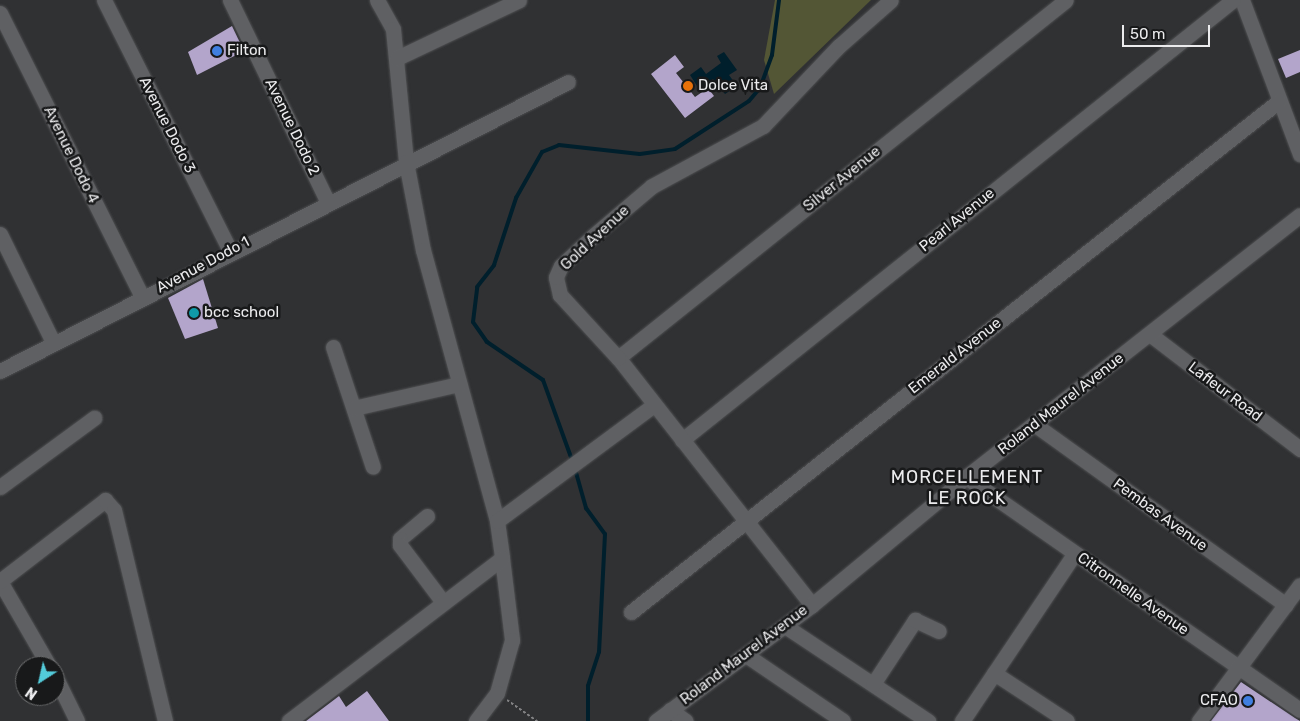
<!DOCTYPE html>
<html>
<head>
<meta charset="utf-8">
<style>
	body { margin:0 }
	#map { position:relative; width:1300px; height:721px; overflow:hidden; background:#303133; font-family:Rubik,sans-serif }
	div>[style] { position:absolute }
	.green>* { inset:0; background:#535635 }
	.water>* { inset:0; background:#001f2c }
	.stream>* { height:4px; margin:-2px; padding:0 2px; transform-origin:2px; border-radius:2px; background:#001f2c }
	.building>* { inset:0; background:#b3a5cb }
	.path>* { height:2px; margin-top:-1px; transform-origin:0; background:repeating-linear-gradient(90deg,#828284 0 2.5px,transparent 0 5px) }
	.roads { filter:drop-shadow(0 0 1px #4f5052) drop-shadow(0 0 1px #4f5052) }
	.minor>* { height:15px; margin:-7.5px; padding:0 7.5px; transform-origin:7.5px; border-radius:7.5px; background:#5f6063 }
	.dots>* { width:14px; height:14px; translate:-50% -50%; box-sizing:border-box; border:2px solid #18191a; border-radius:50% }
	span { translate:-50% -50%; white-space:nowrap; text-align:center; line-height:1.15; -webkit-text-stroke:5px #18191a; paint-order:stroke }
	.poi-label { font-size:15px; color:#ebebed }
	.left { translate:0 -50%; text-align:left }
	.right { translate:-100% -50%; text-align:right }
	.street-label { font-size:15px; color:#ebebed }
	.quarter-label { font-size:18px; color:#ebebed; letter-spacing:1px }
	.north { position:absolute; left:15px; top:656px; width:50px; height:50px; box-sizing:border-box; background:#18191a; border:1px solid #6c6d6e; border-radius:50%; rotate:215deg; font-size:14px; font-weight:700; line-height:20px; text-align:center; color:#ebebed }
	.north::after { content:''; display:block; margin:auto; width:18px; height:22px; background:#53cbda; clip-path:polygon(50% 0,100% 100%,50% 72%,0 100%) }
	.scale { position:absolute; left:1122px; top:25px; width:88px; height:22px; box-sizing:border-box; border:2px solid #ebebed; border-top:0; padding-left:6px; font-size:15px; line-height:18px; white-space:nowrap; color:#ebebed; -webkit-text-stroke:4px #18191a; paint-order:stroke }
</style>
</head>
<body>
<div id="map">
	<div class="green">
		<i style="clip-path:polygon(775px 0,871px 0,774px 94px,764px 60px)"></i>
	</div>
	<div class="water">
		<i style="clip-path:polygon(724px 52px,737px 70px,729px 75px,737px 86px,725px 94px,713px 79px,699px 89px,690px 75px,701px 67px,706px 74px,721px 63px,717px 56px)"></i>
	</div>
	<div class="stream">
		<i style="left:572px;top:460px;width:85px;rotate:-109.9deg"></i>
		<i style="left:543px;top:380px;width:68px;rotate:-145.8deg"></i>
		<i style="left:487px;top:342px;width:24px;rotate:-125deg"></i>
		<i style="left:473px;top:322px;width:35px;rotate:-83deg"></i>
		<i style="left:477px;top:287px;width:28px;rotate:-52deg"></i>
		<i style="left:494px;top:265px;width:71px;rotate:-71.8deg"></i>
		<i style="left:516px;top:198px;width:53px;rotate:-60.5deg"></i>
		<i style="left:542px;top:152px;width:18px;rotate:-22deg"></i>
		<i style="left:559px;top:145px;width:81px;rotate:6.3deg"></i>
		<i style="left:640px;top:154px;width:35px;rotate:-8deg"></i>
		<i style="left:675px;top:149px;width:88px;rotate:-33deg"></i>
		<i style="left:749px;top:101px;width:17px;rotate:-50deg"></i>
		<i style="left:760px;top:88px;width:35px;rotate:-70deg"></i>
		<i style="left:772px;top:55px;width:55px;rotate:-82.7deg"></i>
		<i style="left:575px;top:469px;width:41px;rotate:74.2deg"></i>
		<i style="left:586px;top:508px;width:32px;rotate:54deg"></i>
		<i style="left:605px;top:534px;width:118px;rotate:92.9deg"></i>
		<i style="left:599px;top:652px;width:36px;rotate:108deg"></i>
		<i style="left:588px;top:686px;width:35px;rotate:90deg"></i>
	</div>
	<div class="building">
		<i style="clip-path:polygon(232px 26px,244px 51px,197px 75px,188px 52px)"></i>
		<i style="clip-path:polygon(1300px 50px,1300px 72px,1286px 78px,1278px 59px)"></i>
		<i style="clip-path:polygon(675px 55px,684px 67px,676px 73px,695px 97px,708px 88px,714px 96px,685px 118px,651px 74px)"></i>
		<i style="clip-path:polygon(203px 279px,218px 328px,185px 339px,168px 298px)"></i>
		<i style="clip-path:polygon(1241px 682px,1295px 718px,1300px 721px,1211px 721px)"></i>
		<i style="clip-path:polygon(367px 691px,389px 721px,306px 721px,339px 696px,346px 707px)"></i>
	</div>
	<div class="path">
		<i style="left:507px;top:700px;width:37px;rotate:35deg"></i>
	</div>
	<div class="roads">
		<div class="minor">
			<i style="left:104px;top:0;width:281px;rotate:63.3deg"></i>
			<i style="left:230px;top:0;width:223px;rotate:64.2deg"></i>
			<i style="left:377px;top:0;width:33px;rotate:61deg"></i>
			<i style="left:393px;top:29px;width:134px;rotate:84.4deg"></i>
			<i style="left:406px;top:162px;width:90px;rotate:79.1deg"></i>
			<i style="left:423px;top:250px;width:281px;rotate:74.7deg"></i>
			<i style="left:497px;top:521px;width:37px;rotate:82deg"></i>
			<i style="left:502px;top:558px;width:83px;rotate:83deg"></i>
			<i style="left:512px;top:640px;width:55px;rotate:105.8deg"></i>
			<i style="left:497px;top:693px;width:35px;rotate:127deg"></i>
			<i style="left:1242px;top:0;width:165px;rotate:69.4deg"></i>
			<i style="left:0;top:13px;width:318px;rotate:63.4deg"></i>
			<i style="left:397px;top:58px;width:135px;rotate:-25.4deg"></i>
			<i style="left:0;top:234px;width:120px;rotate:63.9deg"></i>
			<i style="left:1151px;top:335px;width:188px;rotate:37.4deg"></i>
			<i style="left:333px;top:347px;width:126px;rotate:71.6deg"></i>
			<i style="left:618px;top:358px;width:573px;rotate:-38.63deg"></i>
			<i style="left:0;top:371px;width:637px;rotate:-26.97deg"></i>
			<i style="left:354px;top:408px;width:108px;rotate:-12.9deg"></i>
			<i style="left:1034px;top:424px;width:310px;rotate:35.7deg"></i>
			<i style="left:682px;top:440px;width:705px;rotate:-38.61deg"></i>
			<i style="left:966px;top:477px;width:407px;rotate:34.9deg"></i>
			<i style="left:0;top:487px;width:117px;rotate:-36.3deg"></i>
			<i style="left:427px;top:516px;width:35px;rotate:140deg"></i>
			<i style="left:400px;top:539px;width:6px;rotate:90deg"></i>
			<i style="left:400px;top:545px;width:71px;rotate:53deg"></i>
			<i style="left:497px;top:521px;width:195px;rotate:-36.5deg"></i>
			<i style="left:812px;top:605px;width:314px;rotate:-128.1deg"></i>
			<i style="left:618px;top:358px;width:86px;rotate:-132.6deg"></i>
			<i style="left:560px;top:295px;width:18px;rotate:-103deg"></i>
			<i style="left:556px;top:277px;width:12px;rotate:-66deg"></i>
			<i style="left:561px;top:266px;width:44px;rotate:-43.2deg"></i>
			<i style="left:593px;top:236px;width:77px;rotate:-40.3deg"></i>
			<i style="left:652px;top:186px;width:126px;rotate:-28.4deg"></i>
			<i style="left:763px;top:126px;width:110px;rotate:-46.5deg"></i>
			<i style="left:839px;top:46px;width:69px;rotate:-41.5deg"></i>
			<i style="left:631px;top:612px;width:825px;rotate:-38.26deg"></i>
			<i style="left:785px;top:626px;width:172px;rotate:33.6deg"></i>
			<i style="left:746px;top:655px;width:117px;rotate:34.2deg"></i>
			<i style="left:49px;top:666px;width:98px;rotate:-120deg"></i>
			<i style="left:0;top:581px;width:133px;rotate:-37.6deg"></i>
			<i style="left:105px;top:500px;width:13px;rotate:48deg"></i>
			<i style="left:114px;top:510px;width:217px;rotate:76.4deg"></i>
			<i style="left:994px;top:673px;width:87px;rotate:33.3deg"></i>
			<i style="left:55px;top:676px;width:50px;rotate:63.9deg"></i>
			<i style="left:873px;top:684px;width:77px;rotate:-56.7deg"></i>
			<i style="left:915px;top:620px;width:26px;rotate:25deg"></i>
			<i style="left:670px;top:710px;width:19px;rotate:35deg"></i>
			<i style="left:289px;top:721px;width:268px;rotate:-37.4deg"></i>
			<i style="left:656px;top:721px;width:194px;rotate:-36.6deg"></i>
			<i style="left:812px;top:605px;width:200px;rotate:-39.7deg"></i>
			<i style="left:966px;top:477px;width:424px;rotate:-38.1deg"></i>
			<i style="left:962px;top:721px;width:202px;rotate:-56.1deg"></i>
			<i style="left:1199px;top:721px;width:169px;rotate:-53.4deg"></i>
		</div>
	</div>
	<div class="dots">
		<i style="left:217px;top:51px;background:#3f7fe0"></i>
		<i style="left:688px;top:86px;background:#e8710a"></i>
		<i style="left:194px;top:313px;background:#0f9aa8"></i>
		<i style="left:1248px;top:701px;background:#3f7fe0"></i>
	</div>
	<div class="poi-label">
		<span class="left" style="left:227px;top:51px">Filton</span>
		<span class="left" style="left:698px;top:86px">Dolce Vita</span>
		<span class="left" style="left:204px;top:313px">bcc school</span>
		<span class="right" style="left:1238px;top:701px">CFAO</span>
	</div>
	<div class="street-label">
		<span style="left:167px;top:125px;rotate:63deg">Avenue Dodo 3</span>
		<span style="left:292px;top:127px;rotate:64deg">Avenue Dodo 2</span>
		<span style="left:71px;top:155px;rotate:64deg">Avenue Dodo 4</span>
		<span style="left:842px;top:179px;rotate:-39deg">Silver Avenue</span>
		<span style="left:957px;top:220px;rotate:-39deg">Pearl Avenue</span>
		<span style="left:595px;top:238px;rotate:-43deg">Gold Avenue</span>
		<span style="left:203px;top:265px;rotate:-28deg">Avenue Dodo 1</span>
		<span style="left:955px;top:356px;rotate:-38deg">Emerald Avenue</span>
		<span style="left:1225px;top:392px;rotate:37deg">Lafleur Road</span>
		<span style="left:1061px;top:404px;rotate:-38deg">Roland Maurel Avenue</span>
		<span style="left:1160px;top:515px;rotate:36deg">Pembas Avenue</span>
		<span style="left:1133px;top:594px;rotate:35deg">Citronnelle Avenue</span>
		<span style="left:744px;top:655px;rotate:-37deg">Roland Maurel Avenue</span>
	</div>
	<div class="quarter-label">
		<span style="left:967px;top:488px">MORCELLEMENT<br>LE ROCK</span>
	</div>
	<div class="north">N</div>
	<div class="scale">50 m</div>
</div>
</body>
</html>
